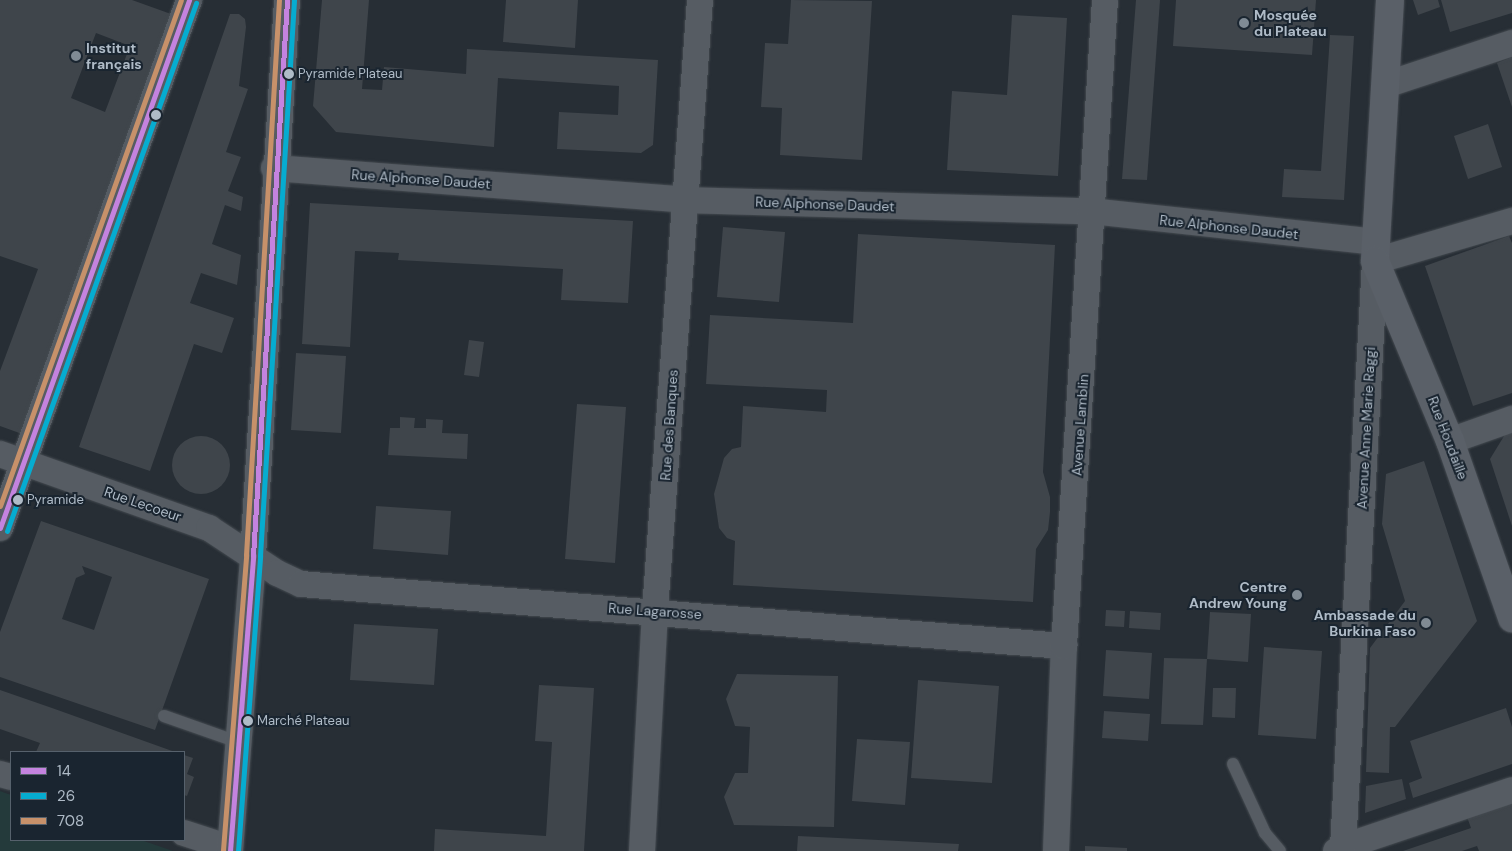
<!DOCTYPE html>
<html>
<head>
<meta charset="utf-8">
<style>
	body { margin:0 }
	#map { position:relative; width:1512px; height:851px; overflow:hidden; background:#272e35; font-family:"DM Sans",sans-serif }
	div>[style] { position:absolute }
	.green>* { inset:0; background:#243a3b }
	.building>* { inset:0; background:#3f454b }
	.round { border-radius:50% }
	.roads { filter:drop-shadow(0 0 1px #444a50) drop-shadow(0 0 1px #444a50) }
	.lane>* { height:12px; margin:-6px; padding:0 6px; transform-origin:6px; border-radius:6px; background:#565c63 }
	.street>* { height:26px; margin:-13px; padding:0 13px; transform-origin:13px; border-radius:13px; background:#565c63 }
	.secondary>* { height:28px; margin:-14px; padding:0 14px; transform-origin:14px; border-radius:14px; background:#5a6068 }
	.bus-1>* { height:5px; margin:-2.5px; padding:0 2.5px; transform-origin:2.5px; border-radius:2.5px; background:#c483df }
	.bus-2>* { height:5px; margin:-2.5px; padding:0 2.5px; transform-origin:2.5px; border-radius:2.5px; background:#06acd0 }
	.bus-3>* { height:5px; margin:-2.5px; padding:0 2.5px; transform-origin:2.5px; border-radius:2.5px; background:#c7916a }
	.dots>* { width:14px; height:14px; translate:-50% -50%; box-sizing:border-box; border:2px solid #1a2530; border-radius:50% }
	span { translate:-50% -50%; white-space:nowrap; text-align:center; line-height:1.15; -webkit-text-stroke:4px #1a2530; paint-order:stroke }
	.bus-label { font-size:13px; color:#afbbc7 }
	.left { translate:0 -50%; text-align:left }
	.poi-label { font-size:14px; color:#afbbc7; font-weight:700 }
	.right { translate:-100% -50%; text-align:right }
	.street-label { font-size:14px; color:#afbbc7 }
	.legend { position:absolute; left:10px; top:751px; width:175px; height:90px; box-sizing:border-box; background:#1a2530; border:1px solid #56616c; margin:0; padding:6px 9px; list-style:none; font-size:15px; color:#afbbc7 }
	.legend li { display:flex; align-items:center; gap:10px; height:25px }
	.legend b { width:25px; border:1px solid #56616c }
</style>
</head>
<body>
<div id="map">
	<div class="green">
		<i style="clip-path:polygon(0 791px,11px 795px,11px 840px,141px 840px,173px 851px,0 851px)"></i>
	</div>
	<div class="building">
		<i style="clip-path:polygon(evenodd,0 0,132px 0,171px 14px,36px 439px,0 426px,0 371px,38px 269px,0 256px,0 0,96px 33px,130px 46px,105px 112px,71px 98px,96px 33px)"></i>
		<i style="clip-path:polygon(322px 0,369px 0,362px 89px,382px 90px,384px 67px,466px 74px,467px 49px,658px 60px,653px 145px,641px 153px,557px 149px,559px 112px,618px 115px,619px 86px,498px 78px,494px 147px,336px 132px,313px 106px)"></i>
		<i style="clip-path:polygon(506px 0,578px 0,575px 48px,503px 42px)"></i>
		<i style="clip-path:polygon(791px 0,872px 1px,862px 160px,780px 155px,782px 108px,761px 107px,765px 43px,788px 44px)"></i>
		<i style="clip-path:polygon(1136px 0,1160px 0,1147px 180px,1122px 179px)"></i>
		<i style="clip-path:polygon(1176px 0,1316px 0,1312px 55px,1173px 46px)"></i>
		<i style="clip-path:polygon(1413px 0,1438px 0,1440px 7px,1418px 15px)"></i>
		<i style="clip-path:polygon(1441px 0,1512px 0,1512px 13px,1450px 32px)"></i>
		<i style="clip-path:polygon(230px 14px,239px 14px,245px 19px,246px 27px,239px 86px,248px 89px,226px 152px,241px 157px,228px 191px,243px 197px,241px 211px,225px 205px,212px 244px,241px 255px,237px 285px,201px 273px,190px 303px,234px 318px,222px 353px,194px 344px,150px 471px,79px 447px)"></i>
		<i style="clip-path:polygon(1012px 15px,1067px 18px,1058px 176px,947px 170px,952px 91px,1007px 95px)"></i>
		<i style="clip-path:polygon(1330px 35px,1354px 36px,1344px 200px,1282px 197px,1284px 169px,1321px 171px)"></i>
		<i style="clip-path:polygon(1512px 57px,1512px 107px,1497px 63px)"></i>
		<i style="clip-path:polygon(1488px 124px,1502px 167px,1468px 179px,1454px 136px)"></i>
		<i style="clip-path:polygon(310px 203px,633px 221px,628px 303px,561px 300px,563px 269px,398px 260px,399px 253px,355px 251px,350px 347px,302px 344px)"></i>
		<i style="clip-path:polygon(723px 227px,785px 232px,779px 302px,717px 297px)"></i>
		<i style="clip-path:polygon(858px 234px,1055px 245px,1043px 472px,1050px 497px,1050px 512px,1048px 530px,1036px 549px,1033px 602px,733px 585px,735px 541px,727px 538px,719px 528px,714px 494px,724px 458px,732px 449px,741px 447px,743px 406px,826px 412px,827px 390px,706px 384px,710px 315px,853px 323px)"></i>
		<i style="clip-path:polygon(1509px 236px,1512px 243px,1512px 393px,1473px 406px,1425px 266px)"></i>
		<i style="clip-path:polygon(469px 340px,484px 342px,479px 377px,464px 375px)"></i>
		<i style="clip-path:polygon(296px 353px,346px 356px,341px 433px,291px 430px)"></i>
		<i style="clip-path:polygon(577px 404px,626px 407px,615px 563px,565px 559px)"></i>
		<i style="clip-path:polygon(400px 417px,415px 418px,414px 428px,426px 428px,426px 419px,443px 420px,442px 433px,468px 434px,467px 459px,388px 455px,390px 428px,400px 428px)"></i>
		<i style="clip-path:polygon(1512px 423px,1512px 526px,1490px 459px)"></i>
		<i class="round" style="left:172px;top:436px;width:58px;height:58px"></i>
		<i style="clip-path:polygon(1424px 461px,1477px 621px,1395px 727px,1390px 727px,1389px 773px,1366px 772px,1370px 648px,1405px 601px,1382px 524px,1386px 474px)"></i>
		<i style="clip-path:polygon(376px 506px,451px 511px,448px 555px,373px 549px)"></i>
		<i style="clip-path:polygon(evenodd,41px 521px,209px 579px,155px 730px,0 677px,0 632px,41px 521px,82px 566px,112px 577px,94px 630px,62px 619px,76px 578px,85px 574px,82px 566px)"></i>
		<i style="clip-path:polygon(1106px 610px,1125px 611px,1124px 627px,1105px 626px)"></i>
		<i style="clip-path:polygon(1130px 611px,1161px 613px,1160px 630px,1129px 628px)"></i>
		<i style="clip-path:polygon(1210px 612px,1251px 614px,1248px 662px,1207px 659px)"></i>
		<i style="clip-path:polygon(354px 624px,438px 629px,434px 685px,350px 680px)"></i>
		<i style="clip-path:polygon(1264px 647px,1322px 651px,1316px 739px,1258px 735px)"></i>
		<i style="clip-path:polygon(1106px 650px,1152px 653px,1149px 699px,1103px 696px)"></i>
		<i style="clip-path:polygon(1164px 658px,1207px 659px,1203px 725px,1161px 724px)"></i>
		<i style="clip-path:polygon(737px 674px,838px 676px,834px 827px,734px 825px,724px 797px,735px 773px,748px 773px,750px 727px,735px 726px,726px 699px)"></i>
		<i style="clip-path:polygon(918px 680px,999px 686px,992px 783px,911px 778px)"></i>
		<i style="clip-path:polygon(539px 685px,594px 688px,584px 851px,434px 851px,435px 829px,546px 836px,552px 742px,535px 741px)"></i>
		<i style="clip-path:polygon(1213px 688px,1236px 688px,1235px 718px,1212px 717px)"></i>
		<i style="clip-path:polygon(0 690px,52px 708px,175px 752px,36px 752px,40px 743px,0 729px)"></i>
		<i style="clip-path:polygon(1506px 708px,1512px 727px,1512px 764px,1413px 798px,1409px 783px,1422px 778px,1410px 741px)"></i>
		<i style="clip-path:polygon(1104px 711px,1150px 714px,1148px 741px,1102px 738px)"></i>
		<i style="clip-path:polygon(857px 739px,910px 742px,905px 805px,852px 801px)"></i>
		<i style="clip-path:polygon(184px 755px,193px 758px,187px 774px,194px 777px,187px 796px,184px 795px)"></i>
		<i style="clip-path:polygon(1402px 779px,1406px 799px,1365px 813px,1366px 786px)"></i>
		<i style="clip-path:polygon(1512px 798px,1512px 851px,1479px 851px,1477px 846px,1462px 851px,1403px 851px,1471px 828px,1466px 814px)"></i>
		<i style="clip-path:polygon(798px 836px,959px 844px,958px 851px,797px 851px)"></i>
		<i style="clip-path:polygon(1085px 846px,1127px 848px,1127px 851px,1085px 851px)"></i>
	</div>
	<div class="roads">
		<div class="lane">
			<i style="left:164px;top:716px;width:78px;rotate:19.4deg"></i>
			<i style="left:1233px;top:764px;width:76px;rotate:65.1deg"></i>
			<i style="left:1265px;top:833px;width:23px;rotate:50deg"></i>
		</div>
		<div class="street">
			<i style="left:1385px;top:85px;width:134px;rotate:-18.3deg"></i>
			<i style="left:274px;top:168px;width:413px;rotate:4.4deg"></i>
			<i style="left:686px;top:200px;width:405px;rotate:1.6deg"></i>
			<i style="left:1091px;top:211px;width:286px;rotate:6.2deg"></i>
			<i style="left:1450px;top:441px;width:66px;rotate:-19.5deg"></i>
			<i style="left:0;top:454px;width:222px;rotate:19.5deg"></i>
			<i style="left:209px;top:528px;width:82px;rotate:33.5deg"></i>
			<i style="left:277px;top:573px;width:26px;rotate:25deg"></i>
			<i style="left:301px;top:584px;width:766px;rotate:4.65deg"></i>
			<i style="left:0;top:528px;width:561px;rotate:-70.3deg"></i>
			<i style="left:0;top:774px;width:11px;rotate:15deg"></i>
			<i style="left:184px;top:833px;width:48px;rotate:18.1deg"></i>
			<i style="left:1343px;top:847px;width:178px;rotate:-18.6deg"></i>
			<i style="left:230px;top:851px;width:296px;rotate:-85.5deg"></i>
			<i style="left:253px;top:556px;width:557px;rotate:-86.5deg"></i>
			<i style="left:642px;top:851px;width:241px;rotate:-86.9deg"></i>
			<i style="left:655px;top:610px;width:612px;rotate:-85.78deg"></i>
			<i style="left:1056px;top:851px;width:205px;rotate:-87.8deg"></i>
			<i style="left:1064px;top:646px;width:647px;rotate:-86.37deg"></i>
			<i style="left:1336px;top:851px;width:8px;rotate:-30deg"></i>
			<i style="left:1343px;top:847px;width:587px;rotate:-86.87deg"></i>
			<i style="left:1375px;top:261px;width:143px;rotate:-16.3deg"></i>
		</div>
		<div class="secondary">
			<i style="left:1390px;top:0;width:261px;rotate:93.3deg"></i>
			<i style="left:1375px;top:261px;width:195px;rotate:67.4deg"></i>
			<i style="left:1450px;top:441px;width:188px;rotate:70.7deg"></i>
		</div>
	</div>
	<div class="bus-1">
		<i style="left:0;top:528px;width:561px;rotate:-70.3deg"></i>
		<i style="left:230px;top:851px;width:296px;rotate:-85.5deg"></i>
		<i style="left:253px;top:556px;width:557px;rotate:-86.5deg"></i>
	</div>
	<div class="bus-2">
		<i style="left:7px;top:531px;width:561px;rotate:-70.3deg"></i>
		<i style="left:238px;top:851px;width:296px;rotate:-85.7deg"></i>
		<i style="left:260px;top:556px;width:557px;rotate:-86.5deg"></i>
	</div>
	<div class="bus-3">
		<i style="left:0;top:506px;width:537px;rotate:-70.32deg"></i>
		<i style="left:223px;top:850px;width:296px;rotate:-85.5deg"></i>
		<i style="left:246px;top:555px;width:556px;rotate:-86.6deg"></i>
	</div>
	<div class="dots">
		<i style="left:1244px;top:23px;background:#7f8a94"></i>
		<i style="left:76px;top:56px;background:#7f8a94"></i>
		<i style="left:289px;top:74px;background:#afbbc7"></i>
		<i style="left:156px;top:115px;background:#afbbc7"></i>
		<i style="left:18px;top:500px;background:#afbbc7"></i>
		<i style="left:1297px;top:595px;background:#7f8a94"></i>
		<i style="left:1426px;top:623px;background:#7f8a94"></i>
		<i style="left:248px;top:721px;background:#afbbc7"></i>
	</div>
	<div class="bus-label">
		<span class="left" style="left:298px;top:74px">Pyramide Plateau</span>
		<span class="left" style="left:27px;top:500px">Pyramide</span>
		<span class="left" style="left:257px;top:721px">Marché Plateau</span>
	</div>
	<div class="poi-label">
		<span class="left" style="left:1254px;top:23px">Mosquée<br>du Plateau</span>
		<span class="left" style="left:86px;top:56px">Institut<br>français</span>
		<span class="right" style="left:1287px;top:595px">Centre<br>Andrew Young</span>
		<span class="right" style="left:1416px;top:623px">Ambassade du<br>Burkina Faso</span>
	</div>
	<div class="street-label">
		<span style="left:421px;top:179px;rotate:4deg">Rue Alphonse Daudet</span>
		<span style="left:825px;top:204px;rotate:2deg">Rue Alphonse Daudet</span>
		<span style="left:1229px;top:227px;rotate:6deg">Rue Alphonse Daudet</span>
		<span style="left:669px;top:425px;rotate:-86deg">Rue des Banques</span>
		<span style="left:1080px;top:425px;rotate:-86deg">Avenue Lamblin</span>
		<span style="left:1366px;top:428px;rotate:-87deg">Avenue Anne Marie Raggi</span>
		<span style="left:1448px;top:438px;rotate:69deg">Rue Houdaille</span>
		<span style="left:143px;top:504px;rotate:19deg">Rue Lecoeur</span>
		<span style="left:655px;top:611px;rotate:4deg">Rue Lagarosse</span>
	</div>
	<ul class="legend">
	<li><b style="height:6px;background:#c483df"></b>14</li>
	<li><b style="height:6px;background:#06acd0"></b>26</li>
	<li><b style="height:6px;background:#c7916a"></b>708</li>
	</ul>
</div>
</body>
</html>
